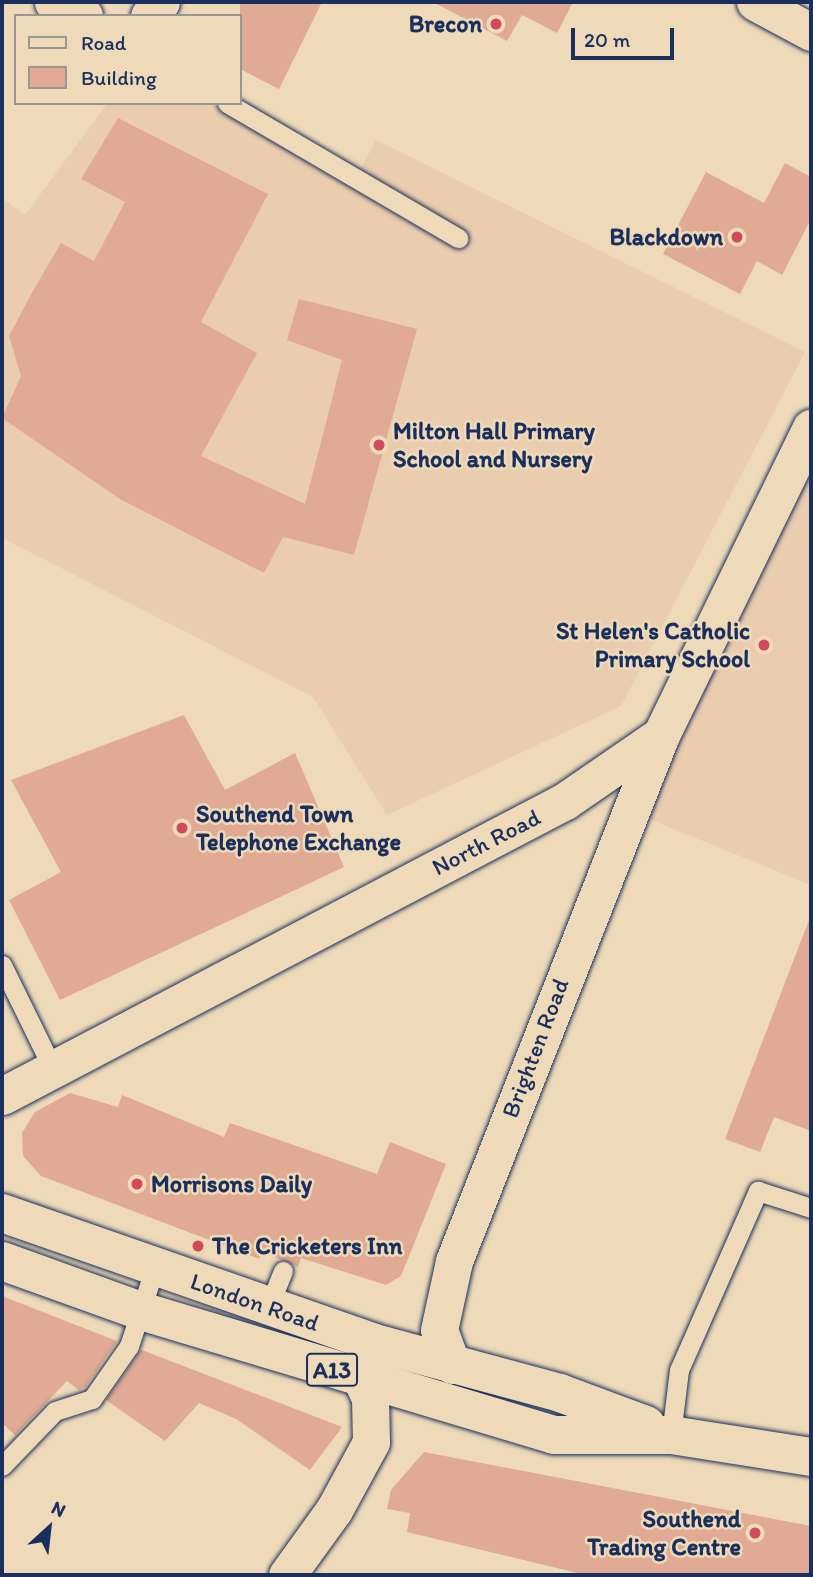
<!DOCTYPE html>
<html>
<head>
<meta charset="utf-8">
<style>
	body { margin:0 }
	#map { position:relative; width:813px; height:1577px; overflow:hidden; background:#eedab8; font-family:Itim,sans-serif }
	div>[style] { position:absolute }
	.built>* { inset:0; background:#eaccae }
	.building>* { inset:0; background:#e0aa95 }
	.roads { filter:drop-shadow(0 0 2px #1b2f5e) drop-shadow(0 0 2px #1b2f5e) }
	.service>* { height:19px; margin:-9.5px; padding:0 9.5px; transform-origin:9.5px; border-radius:9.5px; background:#eedab8 }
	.minor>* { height:37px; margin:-18.5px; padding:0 18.5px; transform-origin:18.5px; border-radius:18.5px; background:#eedab8 }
	.primary>* { height:38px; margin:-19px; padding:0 19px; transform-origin:19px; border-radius:19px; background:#eedab8 }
	.dots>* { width:19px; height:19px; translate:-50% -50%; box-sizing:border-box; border:4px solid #eedab8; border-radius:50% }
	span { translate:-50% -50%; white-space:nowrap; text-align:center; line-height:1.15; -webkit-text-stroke:5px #eedab8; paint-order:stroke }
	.shield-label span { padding:2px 5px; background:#eedab8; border:2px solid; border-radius:5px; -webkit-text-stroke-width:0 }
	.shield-label { font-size:23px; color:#1b2f5e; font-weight:700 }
	.poi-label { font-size:24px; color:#1b2f5e; font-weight:700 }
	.right { translate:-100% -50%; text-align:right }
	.left { translate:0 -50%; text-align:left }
	.street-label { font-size:24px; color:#1b2f5e }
	.frame { position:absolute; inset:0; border:4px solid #1b2f5e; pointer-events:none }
	.legend { position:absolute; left:14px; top:14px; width:228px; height:91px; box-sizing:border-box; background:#eedab8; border:2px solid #9a9694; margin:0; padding:9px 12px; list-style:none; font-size:21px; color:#1b2f5e }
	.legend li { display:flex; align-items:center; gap:14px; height:35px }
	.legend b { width:35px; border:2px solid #9a9694 }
	.north { position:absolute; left:14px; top:1493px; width:70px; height:70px; -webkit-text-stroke:5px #eedab8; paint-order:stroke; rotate:27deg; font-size:19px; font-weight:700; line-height:28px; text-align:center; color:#1b2f5e }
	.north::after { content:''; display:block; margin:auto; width:24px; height:32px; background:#1b2f5e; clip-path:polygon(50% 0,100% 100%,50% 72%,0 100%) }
	.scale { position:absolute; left:571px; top:28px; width:103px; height:32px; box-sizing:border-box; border:4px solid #1b2f5e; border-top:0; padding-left:9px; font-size:21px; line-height:24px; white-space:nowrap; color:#1b2f5e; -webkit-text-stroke:5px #eedab8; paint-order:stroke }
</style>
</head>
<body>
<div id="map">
	<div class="built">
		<i style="clip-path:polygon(108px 103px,230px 103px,358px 174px,376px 140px,805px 352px,621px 706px,387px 815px,313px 697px,2px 538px,2px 198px,25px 215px)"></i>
		<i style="clip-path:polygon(811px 461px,811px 885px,639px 815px)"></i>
	</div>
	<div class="building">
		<i style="clip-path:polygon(240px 2px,322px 2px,279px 89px,240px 69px)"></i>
		<i style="clip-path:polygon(433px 2px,573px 2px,557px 33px,522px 15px,507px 41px)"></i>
		<i style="clip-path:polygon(118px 118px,268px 194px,201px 322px,257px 353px,201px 456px,305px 504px,342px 360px,287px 340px,299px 299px,417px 329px,354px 555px,283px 537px,264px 573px,120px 499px,2px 418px,21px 376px,9px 336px,34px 289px,61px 243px,94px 261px,125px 202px,81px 179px)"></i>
		<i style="clip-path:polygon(785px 163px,811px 177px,811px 219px,782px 275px,757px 261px,740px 294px,663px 254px,706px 172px,764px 203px)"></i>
		<i style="clip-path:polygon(184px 715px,225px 790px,295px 753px,344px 867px,60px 1000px,9px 900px,61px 872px,11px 780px)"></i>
		<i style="clip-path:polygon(809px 920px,811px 1131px,774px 1117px,760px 1152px,725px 1139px)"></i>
		<i style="clip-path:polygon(70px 1093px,118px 1107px,122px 1095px,224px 1137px,230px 1123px,377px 1174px,390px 1142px,446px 1164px,401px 1276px,386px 1285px,301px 1258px,298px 1267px,262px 1252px,259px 1259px,41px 1176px,23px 1156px,22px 1133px,35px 1112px)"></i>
		<i style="clip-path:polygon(2px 1296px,117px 1341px,86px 1386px,79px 1390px,67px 1381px,15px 1435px,2px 1423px)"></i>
		<i style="clip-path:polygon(141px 1350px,142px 1350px,342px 1427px,310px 1470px,236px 1419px,199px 1403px,165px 1441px,106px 1400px)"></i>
		<i style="clip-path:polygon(424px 1452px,811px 1526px,811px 1575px,586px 1575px,407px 1532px,410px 1513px,387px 1509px,391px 1490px)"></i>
	</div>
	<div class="roads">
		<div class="service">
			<i style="left:227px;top:103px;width:268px;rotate:30.3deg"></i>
			<i style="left:2px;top:965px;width:114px;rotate:63.9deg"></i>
			<i style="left:268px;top:1308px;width:40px;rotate:-68deg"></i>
			<i style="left:671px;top:1435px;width:65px;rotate:-83deg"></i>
			<i style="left:679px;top:1370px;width:196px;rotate:-66.2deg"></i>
			<i style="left:758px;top:1191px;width:56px;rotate:17.8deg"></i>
			<i style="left:2px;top:1466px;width:76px;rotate:-46.1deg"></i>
			<i style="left:55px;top:1411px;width:39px;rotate:-18deg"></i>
			<i style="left:92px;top:1399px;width:65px;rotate:-55.1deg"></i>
			<i style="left:129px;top:1346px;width:83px;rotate:-71.8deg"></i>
		</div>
		<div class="minor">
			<i style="left:53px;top:2px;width:34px;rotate:24deg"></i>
			<i style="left:755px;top:2px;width:64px;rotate:28.2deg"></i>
			<i style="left:149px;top:16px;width:18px;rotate:-49deg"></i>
			<i style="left:2px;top:1096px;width:636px;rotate:-27.65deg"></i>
			<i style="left:565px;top:801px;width:116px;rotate:-34.5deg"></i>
			<i style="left:661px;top:735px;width:342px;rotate:-64deg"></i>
			<i style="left:452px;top:1365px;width:37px;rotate:-110deg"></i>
			<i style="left:439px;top:1330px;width:71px;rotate:-77.7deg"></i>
			<i style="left:454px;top:1261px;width:565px;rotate:-68.52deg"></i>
			<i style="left:287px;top:1575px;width:80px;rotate:-54.1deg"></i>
			<i style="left:334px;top:1510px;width:77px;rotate:-61.4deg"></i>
			<i style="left:371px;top:1442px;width:44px;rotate:-91.3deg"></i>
			<i style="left:370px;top:1398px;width:21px;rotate:-115deg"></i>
		</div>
		<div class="primary">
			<i style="left:2px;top:1213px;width:395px;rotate:19.2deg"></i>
			<i style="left:375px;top:1343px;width:192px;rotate:15.1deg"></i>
			<i style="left:560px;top:1393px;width:92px;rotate:20.4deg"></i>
			<i style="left:2px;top:1261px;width:148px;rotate:19.8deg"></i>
			<i style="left:141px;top:1311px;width:431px;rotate:16.7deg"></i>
			<i style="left:554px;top:1435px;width:117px"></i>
			<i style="left:671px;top:1435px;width:142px;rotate:8.9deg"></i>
		</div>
	</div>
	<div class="dots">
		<i style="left:496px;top:24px;background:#d1495b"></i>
		<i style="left:737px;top:237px;background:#d1495b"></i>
		<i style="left:379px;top:445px;background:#d1495b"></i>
		<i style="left:764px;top:645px;background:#d1495b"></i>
		<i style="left:182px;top:828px;background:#d1495b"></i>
		<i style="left:137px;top:1184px;background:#d1495b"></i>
		<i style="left:198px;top:1246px;background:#d1495b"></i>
		<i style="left:755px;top:1533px;background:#d1495b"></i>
	</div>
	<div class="shield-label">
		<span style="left:332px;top:1370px">A13</span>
	</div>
	<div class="poi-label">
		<span class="right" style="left:482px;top:24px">Brecon</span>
		<span class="right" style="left:723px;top:237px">Blackdown</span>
		<span class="left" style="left:393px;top:445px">Milton Hall Primary<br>School and Nursery</span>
		<span class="right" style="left:750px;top:645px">St Helen's Catholic<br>Primary School</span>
		<span class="left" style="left:196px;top:828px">Southend Town<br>Telephone Exchange</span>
		<span class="left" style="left:151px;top:1184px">Morrisons Daily</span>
		<span class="left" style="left:212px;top:1246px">The Cricketers Inn</span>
		<span class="right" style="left:741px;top:1533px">Southend<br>Trading Centre</span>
	</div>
	<div class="street-label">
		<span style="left:486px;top:842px;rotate:-27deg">North Road</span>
		<span style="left:535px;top:1048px;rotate:-69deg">Brighten Road</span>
		<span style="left:255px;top:1302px;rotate:19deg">London Road</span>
	</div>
	<div class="frame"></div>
	<ul class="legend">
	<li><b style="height:9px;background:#eedab8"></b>Road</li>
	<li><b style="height:19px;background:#e0aa95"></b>Building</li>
	</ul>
	<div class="north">N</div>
	<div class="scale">20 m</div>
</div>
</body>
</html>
